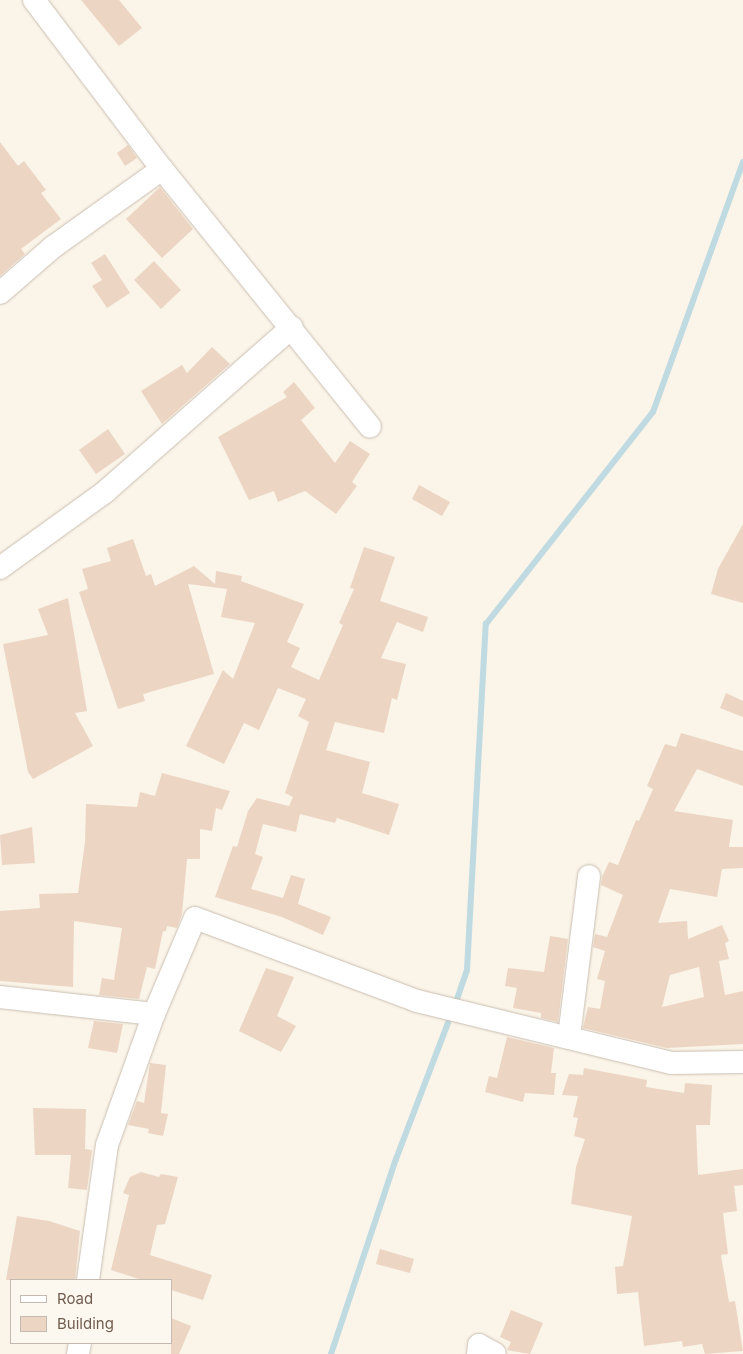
<!DOCTYPE html>
<html>
<head>
<meta charset="utf-8">
<style>
	body { margin:0 }
	#map { position:relative; width:743px; height:1354px; overflow:hidden; background:#faf4e9; font-family:Inter,sans-serif }
	div>[style] { position:absolute }
	.stream>* { height:6px; margin:-3px; padding:0 3px; transform-origin:3px; border-radius:3px; background:#bfdae1 }
	.building>* { inset:0; background:#ecd6c3 }
	.roads { filter:drop-shadow(0 0 1px #cbbdb0) drop-shadow(0 0 1px #cbbdb0) }
	.minor>* { height:22px; margin:-11px; padding:0 11px; transform-origin:11px; border-radius:11px; background:#fff }
	span { translate:-50% -50%; white-space:nowrap; text-align:center; line-height:1.15; -webkit-text-stroke:4px #fdf8ef; paint-order:stroke }
	.legend { position:absolute; left:10px; top:1279px; width:162px; height:65px; box-sizing:border-box; background:#fdf8ef; border:1px solid #c5baaf; margin:0; padding:6px 9px; list-style:none; font-size:15px; color:#715d4f }
	.legend li { display:flex; align-items:center; gap:10px; height:25px }
	.legend b { width:25px; border:1px solid #c5baaf }
</style>
</head>
<body>
<div id="map">
	<div class="stream">
		<i style="left:457px;top:999px;width:31px;rotate:-71deg"></i>
		<i style="left:467px;top:970px;width:347px;rotate:-86.9deg"></i>
		<i style="left:486px;top:624px;width:270px;rotate:-51.8deg"></i>
		<i style="left:653px;top:412px;width:266px;rotate:-70.2deg"></i>
		<i style="left:331px;top:1354px;width:206px;rotate:-71.6deg"></i>
		<i style="left:396px;top:1159px;width:146px;rotate:-69.1deg"></i>
	</div>
	<div class="building">
		<i style="clip-path:polygon(81px 0,119px 0,142px 28px,119px 46px)"></i>
		<i style="clip-path:polygon(0 142px,18px 166px,24px 161px,46px 190px,41px 193px,61px 219px,21px 249px,25px 254px,0 276px)"></i>
		<i style="clip-path:polygon(128px 145px,137px 158px,125px 166px,117px 153px)"></i>
		<i style="clip-path:polygon(160px 187px,193px 229px,162px 258px,126px 219px)"></i>
		<i style="clip-path:polygon(105px 254px,130px 293px,107px 308px,92px 286px,102px 280px,91px 263px)"></i>
		<i style="clip-path:polygon(154px 261px,181px 290px,161px 309px,134px 280px)"></i>
		<i style="clip-path:polygon(212px 347px,230px 364px,162px 424px,141px 391px,182px 365px,187px 373px)"></i>
		<i style="clip-path:polygon(294px 382px,315px 408px,301px 420px,335px 463px,350px 441px,370px 454px,352px 482px,357px 486px,336px 514px,305px 491px,278px 502px,274px 491px,249px 500px,218px 437px,287px 397px,283px 392px)"></i>
		<i style="clip-path:polygon(108px 429px,125px 454px,96px 474px,79px 450px)"></i>
		<i style="clip-path:polygon(419px 485px,450px 502px,442px 516px,412px 499px)"></i>
		<i style="clip-path:polygon(743px 524px,743px 603px,711px 594px,718px 569px)"></i>
		<i style="clip-path:polygon(133px 539px,146px 576px,151px 574px,155px 586px,194px 566px,215px 584px,216px 571px,242px 576px,241px 581px,304px 604px,287px 642px,300px 648px,291px 667px,319px 680px,343px 625px,339px 623px,354px 589px,350px 588px,364px 547px,395px 557px,380px 601px,428px 617px,423px 632px,397px 622px,381px 658px,406px 664px,397px 700px,392px 698px,384px 733px,335px 722px,326px 750px,370px 762px,362px 793px,399px 804px,389px 835px,337px 818px,335px 823px,300px 814px,296px 832px,263px 824px,255px 854px,263px 857px,251px 889px,283px 898px,291px 875px,305px 879px,298px 904px,331px 917px,323px 935px,282px 917px,215px 897px,233px 846px,237px 847px,248px 811px,257px 798px,289px 806px,293px 797px,285px 793px,309px 722px,298px 716px,306px 699px,278px 688px,259px 730px,244px 723px,224px 764px,186px 746px,223px 670px,233px 679px,255px 623px,221px 617px,227px 589px,188px 584px,214px 674px,143px 694px,145px 701px,118px 709px,79px 592px,88px 589px,82px 569px,111px 561px,107px 548px)"></i>
		<i style="clip-path:polygon(68px 598px,87px 711px,75px 713px,93px 746px,33px 779px,28px 772px,3px 644px,48px 635px,38px 609px)"></i>
		<i style="clip-path:polygon(726px 693px,743px 701px,743px 717px,720px 708px)"></i>
		<i style="clip-path:polygon(evenodd,681px 733px,743px 751px,743px 786px,697px 769px,674px 811px,733px 820px,729px 847px,743px 847px,743px 868px,722px 869px,717px 897px,670px 889px,658px 923px,687px 921px,688px 939px,722px 925px,729px 941px,725px 943px,729px 959px,719px 961px,725px 995px,743px 991px,743px 1044px,667px 1048px,583px 1028px,588px 1007px,600px 1009px,605px 981px,597px 979px,605px 951px,593px 947px,595px 934px,607px 937px,623px 895px,601px 885px,602px 877px,609px 862px,618px 865px,636px 820px,639px 821px,653px 789px,647px 786px,665px 744px,676px 747px,681px 733px,699px 967px,704px 997px,662px 1007px,670px 975px,699px 967px)"></i>
		<i style="clip-path:polygon(162px 773px,230px 791px,222px 810px,216px 808px,212px 831px,200px 829px,200px 859px,187px 859px,182px 914px,177px 928px,167px 926px,166px 931px,163px 931px,155px 969px,147px 967px,139px 999px,99px 995px,102px 978px,114px 980px,122px 928px,74px 921px,73px 987px,0 981px,0 911px,40px 908px,39px 894px,78px 893px,85px 842px,86px 804px,137px 807px,140px 792px,155px 796px)"></i>
		<i style="clip-path:polygon(32px 827px,35px 863px,2px 865px,0 835px)"></i>
		<i style="clip-path:polygon(550px 936px,568px 939px,558px 1022px,541px 1018px,541px 1013px,513px 1008px,517px 988px,505px 986px,508px 968px,544px 972px)"></i>
		<i style="clip-path:polygon(266px 968px,294px 977px,277px 1016px,296px 1026px,281px 1052px,239px 1031px)"></i>
		<i style="clip-path:polygon(94px 1021px,123px 1024px,117px 1053px,88px 1048px)"></i>
		<i style="clip-path:polygon(507px 1037px,554px 1048px,551px 1073px,556px 1073px,554px 1095px,525px 1093px,523px 1102px,485px 1092px,489px 1076px,497px 1078px)"></i>
		<i style="clip-path:polygon(150px 1063px,166px 1065px,161px 1113px,168px 1114px,163px 1136px,148px 1133px,149px 1129px,128px 1125px,137px 1101px,144px 1103px)"></i>
		<i style="clip-path:polygon(584px 1068px,647px 1080px,646px 1087px,684px 1093px,685px 1083px,712px 1085px,710px 1125px,696px 1125px,698px 1175px,743px 1169px,743px 1185px,734px 1186px,737px 1211px,723px 1213px,728px 1254px,721px 1255px,729px 1302px,735px 1301px,743px 1351px,705px 1354px,702px 1344px,683px 1347px,682px 1341px,644px 1346px,638px 1292px,617px 1294px,615px 1267px,623px 1266px,632px 1216px,571px 1204px,576px 1167px,585px 1139px,574px 1136px,578px 1118px,573px 1117px,578px 1096px,562px 1095px,569px 1074px,583px 1075px)"></i>
		<i style="clip-path:polygon(33px 1108px,86px 1109px,85px 1149px,92px 1150px,87px 1190px,68px 1188px,71px 1155px,35px 1155px)"></i>
		<i style="clip-path:polygon(141px 1172px,159px 1177px,161px 1174px,178px 1177px,165px 1224px,157px 1225px,150px 1255px,212px 1275px,203px 1300px,171px 1290px,171px 1280px,142px 1280px,111px 1270px,129px 1195px,123px 1193px,130px 1177px)"></i>
		<i style="clip-path:polygon(17px 1216px,49px 1221px,80px 1231px,75px 1280px,6px 1280px)"></i>
		<i style="clip-path:polygon(380px 1249px,414px 1259px,410px 1273px,376px 1264px)"></i>
		<i style="clip-path:polygon(511px 1310px,543px 1323px,530px 1354px,507px 1350px,511px 1342px,500px 1337px)"></i>
		<i style="clip-path:polygon(171px 1318px,191px 1326px,179px 1354px,171px 1354px)"></i>
	</div>
	<div class="roads">
		<div class="minor">
			<i style="left:34px;top:0;width:212px;rotate:52.9deg"></i>
			<i style="left:162px;top:169px;width:331px;rotate:51.1deg"></i>
			<i style="left:0;top:293px;width:70px;rotate:-41deg"></i>
			<i style="left:53px;top:247px;width:134px;rotate:-35.6deg"></i>
			<i style="left:0;top:568px;width:130px;rotate:-35.9deg"></i>
			<i style="left:105px;top:492px;width:249px;rotate:-41.4deg"></i>
			<i style="left:0;top:997px;width:155px;rotate:6.3deg"></i>
			<i style="left:569px;top:1037px;width:162px;rotate:-82.9deg"></i>
			<i style="left:88px;top:1280px;width:136px;rotate:-82deg"></i>
			<i style="left:107px;top:1145px;width:139px;rotate:-70.3deg"></i>
			<i style="left:154px;top:1014px;width:104px;rotate:-66.9deg"></i>
			<i style="left:195px;top:918px;width:237px;rotate:20.5deg"></i>
			<i style="left:417px;top:1001px;width:262px;rotate:13.7deg"></i>
			<i style="left:672px;top:1063px;width:71px;rotate:-0.8deg"></i>
			<i style="left:78px;top:1354px;width:11px;rotate:-80deg"></i>
			<i style="left:478px;top:1354px;width:9px;rotate:-84deg"></i>
			<i style="left:479px;top:1345px;width:18px;rotate:29deg"></i>
		</div>
	</div>
	<ul class="legend">
	<li><b style="height:6px;background:#fff"></b>Road</li>
	<li><b style="height:14px;background:#ecd6c3"></b>Building</li>
	</ul>
</div>
</body>
</html>
